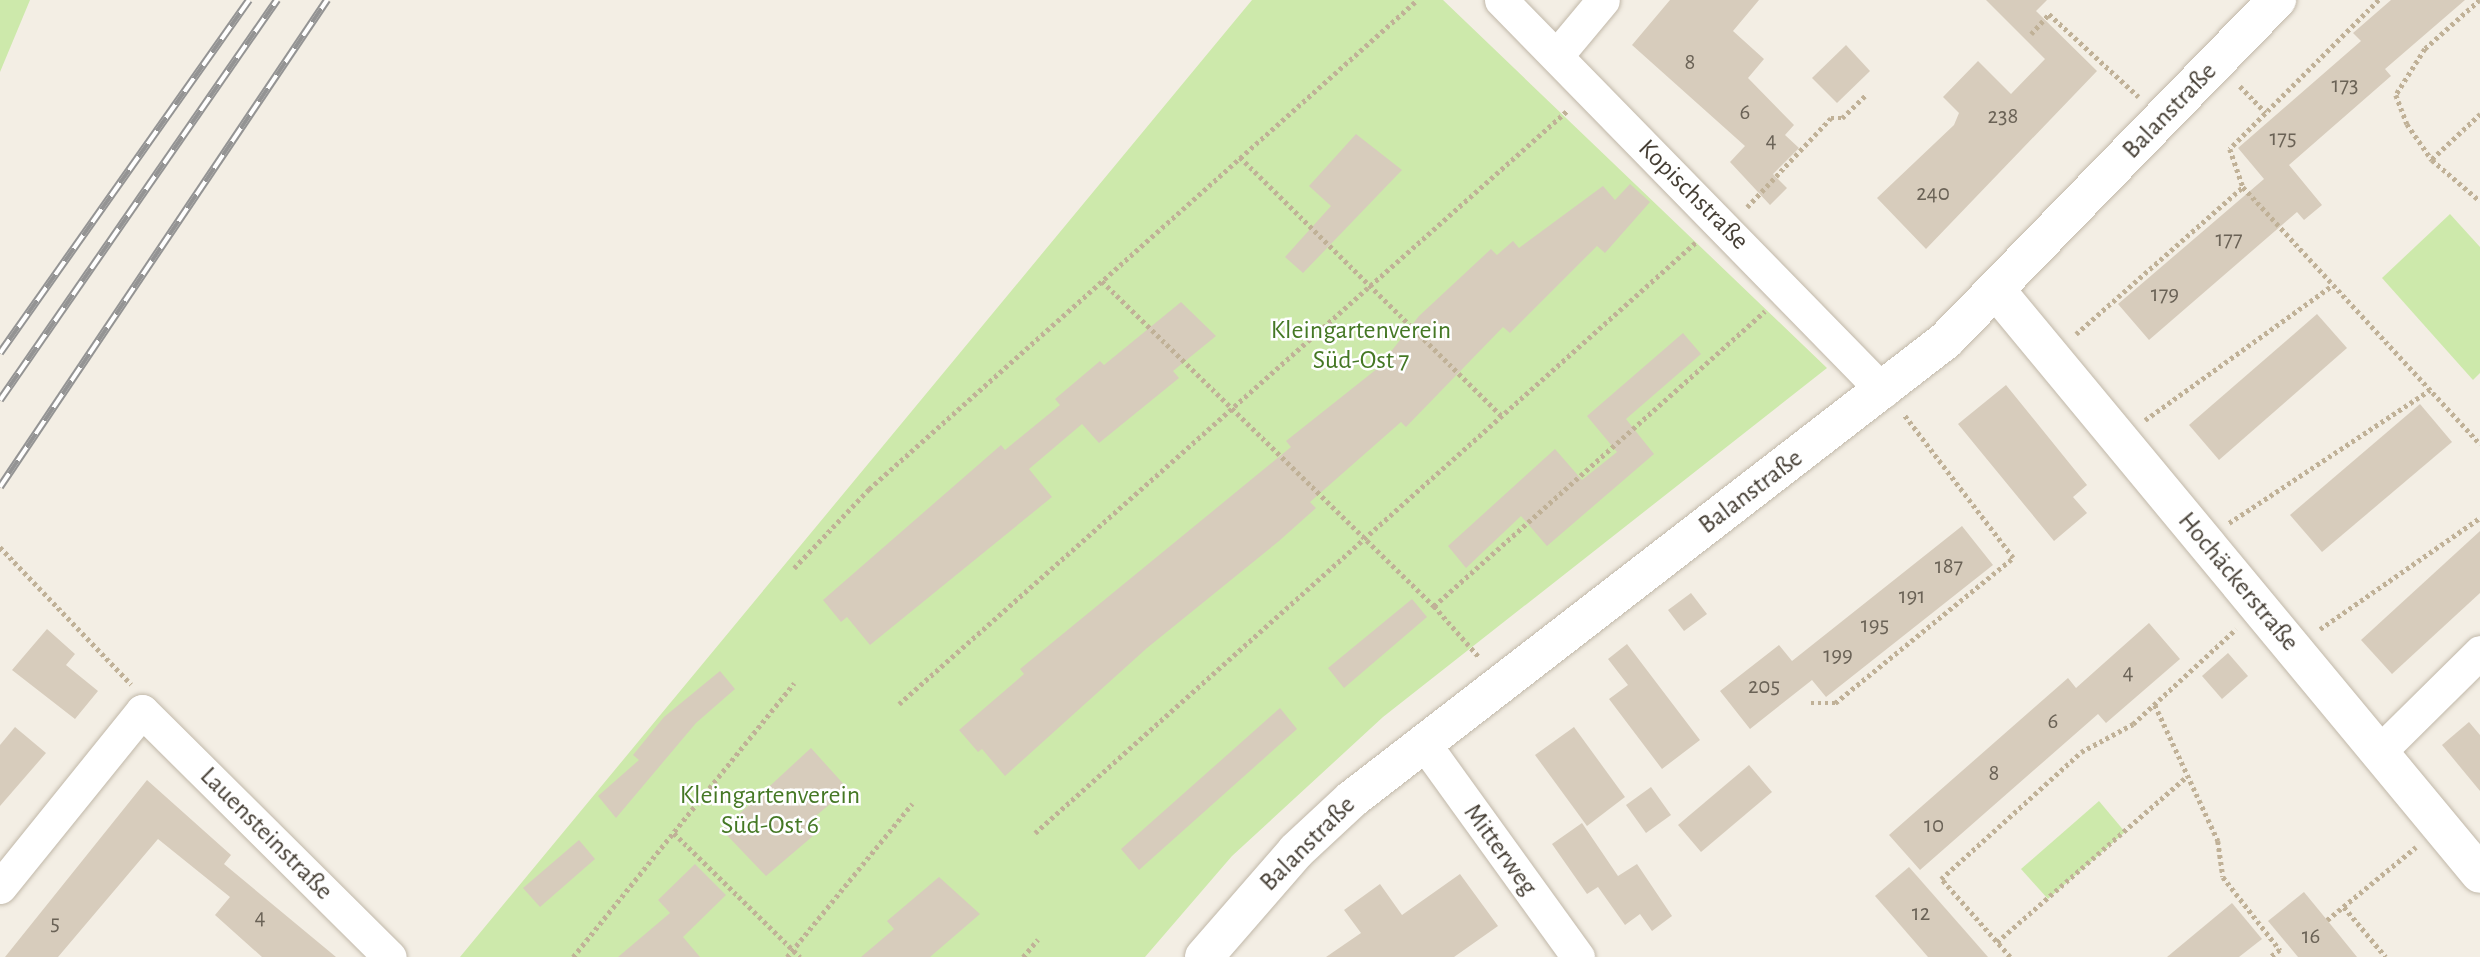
<!DOCTYPE html>
<html>
<head>
<meta charset="utf-8">
<style>
	body { margin:0 }
	#map { position:relative; width:2480px; height:957px; overflow:hidden; background:#f3eee4; font-family:"Alegreya Sans",sans-serif }
	div>[style] { position:absolute }
	.green>* { inset:0; background:#cde9ab }
	.building>* { inset:0; background:#d7ccbc }
	.path>* { height:4.5px; margin-top:-2.25px; transform-origin:0; background:repeating-linear-gradient(90deg,#c0b197 0 3.5px,transparent 0 7px) }
	.roads { filter:drop-shadow(0 0 2px #c1b8a9) drop-shadow(0 0 2px #c1b8a9) }
	.minor>* { height:33px; margin:-16.5px; padding:0 16.5px; transform-origin:16.5px; border-radius:16.5px; background:#fff }
	.tertiary>* { height:38px; margin:-19px; padding:0 19px; transform-origin:19px; border-radius:19px; background:#fff }
	.rail>* { height:8px; margin-top:-4px; transform-origin:0; background:repeating-linear-gradient(90deg,#fff 0 16px,#949494 0 32px); box-sizing:border-box; border-block:2px solid #949494 }
	span { translate:-50% -50%; white-space:nowrap; text-align:center; line-height:1.15; -webkit-text-stroke:5px #fff; paint-order:stroke }
	.number-label { font-size:23px; color:#6a6256 }
	.number-label span { -webkit-text-stroke-width:0 }
	.street-label { font-size:26px; color:#453e34 }
	.park-label { font-size:26px; color:#457825 }
</style>
</head>
<body>
<div id="map">
	<div class="green">
		<i style="clip-path:polygon(0 0,30px 0,0 72px)"></i>
		<i style="clip-path:polygon(1252px 0,1443px 0,1827px 368px,1383px 717px,1232px 856px,1145px 957px,460px 957px)"></i>
		<i style="clip-path:polygon(2450px 214px,2480px 247px,2480px 373px,2473px 380px,2382px 278px)"></i>
		<i style="clip-path:polygon(2099px 801px,2125px 832px,2048px 899px,2021px 869px)"></i>
	</div>
	<div class="building">
		<i style="clip-path:polygon(1670px 0,1759px 0,1733px 31px,1764px 59px,1748px 78px,1794px 125px,1785px 135px,1799px 148px,1773px 174px,1787px 188px,1770px 205px,1730px 162px,1745px 146px,1632px 45px)"></i>
		<i style="clip-path:polygon(1986px 0,2047px 0,2036px 11px,2097px 71px,1926px 249px,1877px 198px,1954px 125px,1959px 113px,1943px 97px,1978px 61px,2011px 94px,2045px 59px)"></i>
		<i style="clip-path:polygon(2391px 0,2465px 0,2385px 69px,2391px 76px,2289px 165px,2322px 205px,2304px 220px,2297px 212px,2149px 340px,2118px 304px,2264px 179px,2238px 148px,2361px 41px,2353px 33px)"></i>
		<i style="clip-path:polygon(1846px 45px,1870px 71px,1837px 103px,1812px 78px)"></i>
		<i style="clip-path:polygon(1356px 134px,1402px 170px,1303px 273px,1285px 257px,1331px 206px,1309px 186px)"></i>
		<i style="clip-path:polygon(1630px 184px,1650px 202px,1605px 253px,1597px 246px,1510px 333px,1503px 327px,1406px 427px,1401px 422px,1310px 502px,1316px 508px,1279px 541px,1147px 648px,1005px 776px,982px 749px,978px 752px,959px 730px,1024px 674px,1020px 669px,1291px 447px,1286px 441px,1378px 368px,1419px 316px,1491px 249px,1497px 255px,1513px 241px,1519px 248px,1603px 186px,1615px 200px)"></i>
		<i style="clip-path:polygon(1181px 302px,1216px 336px,1173px 371px,1179px 378px,1099px 443px,1082px 424px,1029px 469px,1052px 497px,870px 645px,847px 617px,841px 622px,823px 600px,1001px 445px,1005px 450px,1060px 405px,1055px 399px,1100px 361px,1104px 365px)"></i>
		<i style="clip-path:polygon(2317px 314px,2347px 348px,2219px 460px,2189px 425px)"></i>
		<i style="clip-path:polygon(1683px 333px,1701px 354px,1626px 419px,1654px 454px,1547px 546px,1521px 516px,1466px 568px,1448px 546px,1555px 449px,1582px 480px,1617px 452px,1587px 416px)"></i>
		<i style="clip-path:polygon(2006px 385px,2087px 485px,2073px 497px,2087px 513px,2054px 541px,1958px 424px)"></i>
		<i style="clip-path:polygon(2420px 404px,2452px 442px,2322px 552px,2290px 515px)"></i>
		<i style="clip-path:polygon(1962px 526px,1993px 565px,1826px 697px,1812px 680px,1750px 729px,1720px 691px,1779px 645px,1792px 661px)"></i>
		<i style="clip-path:polygon(2480px 531px,2480px 593px,2392px 674px,2361px 640px)"></i>
		<i style="clip-path:polygon(1691px 593px,1707px 614px,1684px 631px,1668px 610px)"></i>
		<i style="clip-path:polygon(1412px 599px,1427px 617px,1344px 688px,1328px 668px)"></i>
		<i style="clip-path:polygon(2149px 623px,2180px 659px,2106px 723px,2098px 714px,1920px 870px,1889px 835px,2068px 678px,2076px 688px)"></i>
		<i style="clip-path:polygon(47px 629px,75px 654px,66px 665px,98px 691px,75px 719px,12px 670px)"></i>
		<i style="clip-path:polygon(1627px 644px,1700px 740px,1662px 769px,1609px 699px,1628px 685px,1608px 659px)"></i>
		<i style="clip-path:polygon(2228px 653px,2248px 676px,2222px 699px,2202px 676px)"></i>
		<i style="clip-path:polygon(720px 671px,735px 689px,696px 723px,616px 818px,598px 796px,639px 760px,633px 755px,664px 717px)"></i>
		<i style="clip-path:polygon(1280px 708px,1297px 729px,1139px 870px,1121px 849px)"></i>
		<i style="clip-path:polygon(2469px 722px,2480px 735px,2480px 791px,2442px 745px)"></i>
		<i style="clip-path:polygon(15px 727px,46px 753px,0 806px,0 745px)"></i>
		<i style="clip-path:polygon(1574px 727px,1625px 797px,1587px 826px,1535px 755px)"></i>
		<i style="clip-path:polygon(811px 748px,848px 789px,811px 820px,820px 830px,766px 876px,722px 830px)"></i>
		<i style="clip-path:polygon(1749px 765px,1772px 792px,1701px 852px,1678px 825px)"></i>
		<i style="clip-path:polygon(147px 780px,231px 855px,224px 864px,336px 957px,262px 957px,215px 915px,230px 897px,158px 839px,58px 957px,5px 957px)"></i>
		<i style="clip-path:polygon(1651px 787px,1671px 815px,1646px 833px,1626px 805px)"></i>
		<i style="clip-path:polygon(1582px 823px,1618px 876px,1637px 864px,1672px 916px,1652px 931px,1640px 914px,1625px 925px,1598px 887px,1587px 894px,1552px 844px)"></i>
		<i style="clip-path:polygon(579px 840px,595px 859px,540px 907px,523px 888px)"></i>
		<i style="clip-path:polygon(695px 864px,726px 895px,683px 937px,700px 957px,618px 957px,670px 913px,658px 900px)"></i>
		<i style="clip-path:polygon(1909px 867px,1967px 933px,1988px 957px,1928px 957px,1875px 896px)"></i>
		<i style="clip-path:polygon(1460px 874px,1498px 926px,1454px 957px,1326px 957px,1361px 933px,1344px 910px,1380px 884px,1402px 915px)"></i>
		<i style="clip-path:polygon(939px 877px,980px 914px,930px 957px,861px 957px,894px 929px,887px 921px)"></i>
		<i style="clip-path:polygon(2304px 892px,2327px 920px,2357px 957px,2298px 957px,2268px 921px)"></i>
		<i style="clip-path:polygon(2232px 903px,2262px 939px,2239px 957px,2167px 957px)"></i>
	</div>
	<div class="path">
		<i style="left:2379px;top:0;width:211px;rotate:135deg"></i>
		<i style="left:2230px;top:149px;width:40px;rotate:71.1deg"></i>
		<i style="left:2243px;top:187px;width:350px;rotate:47.3deg"></i>
		<i style="left:2480px;top:0;width:74px;rotate:138.3deg"></i>
		<i style="left:2425px;top:49px;width:54px;rotate:122.2deg"></i>
		<i style="left:2396px;top:95px;width:31px;rotate:69deg"></i>
		<i style="left:2407px;top:124px;width:44px;rotate:55.2deg"></i>
		<i style="left:2432px;top:160px;width:63px;rotate:40.5deg"></i>
		<i style="left:2031px;top:34px;width:27px;rotate:-48deg"></i>
		<i style="left:2049px;top:14px;width:122px;rotate:42.7deg"></i>
		<i style="left:2240px;top:86px;width:37px;rotate:46deg"></i>
		<i style="left:1240px;top:157px;width:368px;rotate:44.7deg"></i>
		<i style="left:2432px;top:159px;width:66px;rotate:-43.2deg"></i>
		<i style="left:1747px;top:207px;width:122px;rotate:-46.7deg"></i>
		<i style="left:1831px;top:118px;width:11px"></i>
		<i style="left:1842px;top:118px;width:33px;rotate:-44deg"></i>
		<i style="left:1102px;top:281px;width:465px;rotate:44.4deg"></i>
		<i style="left:1434px;top:606px;width:69px;rotate:48.5deg"></i>
		<i style="left:2076px;top:334px;width:222px;rotate:-41.4deg"></i>
		<i style="left:2145px;top:420px;width:231px;rotate:-35.7deg"></i>
		<i style="left:2229px;top:523px;width:241px;rotate:-33.5deg"></i>
		<i style="left:0;top:547px;width:190px;rotate:46.3deg"></i>
		<i style="left:794px;top:568px;width:109px;rotate:-46.5deg"></i>
		<i style="left:869px;top:489px;width:734px;rotate:-41.74deg"></i>
		<i style="left:1434px;top:606px;width:443px;rotate:-41.7deg"></i>
		<i style="left:2320px;top:629px;width:195px;rotate:-34.8deg"></i>
		<i style="left:1811px;top:703px;width:24px"></i>
		<i style="left:1835px;top:703px;width:230px;rotate:-39.2deg"></i>
		<i style="left:2013px;top:558px;width:180px;rotate:-127.3deg"></i>
		<i style="left:899px;top:704px;width:895px;rotate:-41.6deg"></i>
		<i style="left:2155px;top:705px;width:150px;rotate:65.1deg"></i>
		<i style="left:2218px;top:841px;width:36px;rotate:82deg"></i>
		<i style="left:2223px;top:877px;width:93px;rotate:52deg"></i>
		<i style="left:2280px;top:950px;width:11px;rotate:142deg"></i>
		<i style="left:674px;top:833px;width:177px;rotate:44.5deg"></i>
		<i style="left:1035px;top:833px;width:888px;rotate:-41.8deg"></i>
		<i style="left:2344px;top:907px;width:65px;rotate:50deg"></i>
		<i style="left:2327px;top:920px;width:115px;rotate:-39.4deg"></i>
		<i style="left:1997px;top:942px;width:249px;rotate:-41.1deg"></i>
		<i style="left:573px;top:957px;width:352px;rotate:-51.1deg"></i>
		<i style="left:787px;top:957px;width:198px;rotate:-50.8deg"></i>
		<i style="left:1023px;top:957px;width:23px;rotate:-50deg"></i>
		<i style="left:2010px;top:957px;width:104px;rotate:-131.5deg"></i>
		<i style="left:1941px;top:879px;width:189px;rotate:-42.2deg"></i>
		<i style="left:2081px;top:752px;width:59px;rotate:-28.3deg"></i>
		<i style="left:2133px;top:724px;width:140px;rotate:-42.7deg"></i>
	</div>
	<div class="roads">
		<div class="minor">
			<i style="left:1501px;top:0;width:547px;rotate:45.67deg"></i>
			<i style="left:1558px;top:54px;width:70px;rotate:-50.2deg"></i>
			<i style="left:1423px;top:742px;width:265px;rotate:54.2deg"></i>
			<i style="left:2379px;top:752px;width:142px;rotate:-44.7deg"></i>
			<i style="left:0;top:887px;width:226px;rotate:-51.1deg"></i>
			<i style="left:142px;top:711px;width:349px;rotate:44.8deg"></i>
		</div>
		<div class="tertiary">
			<i style="left:1996px;top:290px;width:758px;rotate:50.35deg"></i>
			<i style="left:1204px;top:957px;width:140px;rotate:-49deg"></i>
			<i style="left:1296px;top:851px;width:76px;rotate:-42.9deg"></i>
			<i style="left:1352px;top:799px;width:751px;rotate:-37.69deg"></i>
			<i style="left:1946px;top:340px;width:475px;rotate:-45.8deg"></i>
		</div>
	</div>
	<div class="rail">
		<i style="left:0;top:353px;width:432px;rotate:-54.8deg"></i>
		<i style="left:0;top:400px;width:487px;rotate:-55.3deg"></i>
		<i style="left:0;top:487px;width:587px;rotate:-56.12deg"></i>
	</div>
	<div class="number-label">
		<span style="left:1690px;top:63px">8</span>
		<span style="left:2345px;top:86px">173</span>
		<span style="left:1745px;top:113px">6</span>
		<span style="left:2003px;top:117px">238</span>
		<span style="left:2283px;top:139px">175</span>
		<span style="left:1771px;top:141px">4</span>
		<span style="left:1933px;top:194px">240</span>
		<span style="left:2229px;top:240px">177</span>
		<span style="left:2165px;top:295px">179</span>
		<span style="left:1949px;top:567px">187</span>
		<span style="left:1912px;top:597px">191</span>
		<span style="left:1875px;top:626px">195</span>
		<span style="left:1838px;top:656px">199</span>
		<span style="left:2128px;top:673px">4</span>
		<span style="left:1764px;top:687px">205</span>
		<span style="left:2053px;top:722px">6</span>
		<span style="left:1994px;top:774px">8</span>
		<span style="left:1934px;top:826px">10</span>
		<span style="left:1921px;top:914px">12</span>
		<span style="left:260px;top:918px">4</span>
		<span style="left:55px;top:924px">5</span>
		<span style="left:2311px;top:937px">16</span>
	</div>
	<div class="street-label">
		<span style="left:2170px;top:111px;rotate:-46deg">Balanstraße</span>
		<span style="left:1693px;top:195px;rotate:45deg">Kopischstraße</span>
		<span style="left:1751px;top:492px;rotate:-37deg">Balanstraße</span>
		<span style="left:2238px;top:582px;rotate:50deg">Hochäckerstraße</span>
		<span style="left:266px;top:834px;rotate:45deg">Lauensteinstraße</span>
		<span style="left:1308px;top:844px;rotate:-45deg">Balanstraße</span>
		<span style="left:1500px;top:850px;rotate:54deg">Mitterweg</span>
	</div>
	<div class="park-label">
		<span style="left:1361px;top:346px">Kleingartenverein<br>Süd-Ost 7</span>
		<span style="left:770px;top:811px">Kleingartenverein<br>Süd-Ost 6</span>
	</div>
</div>
</body>
</html>
